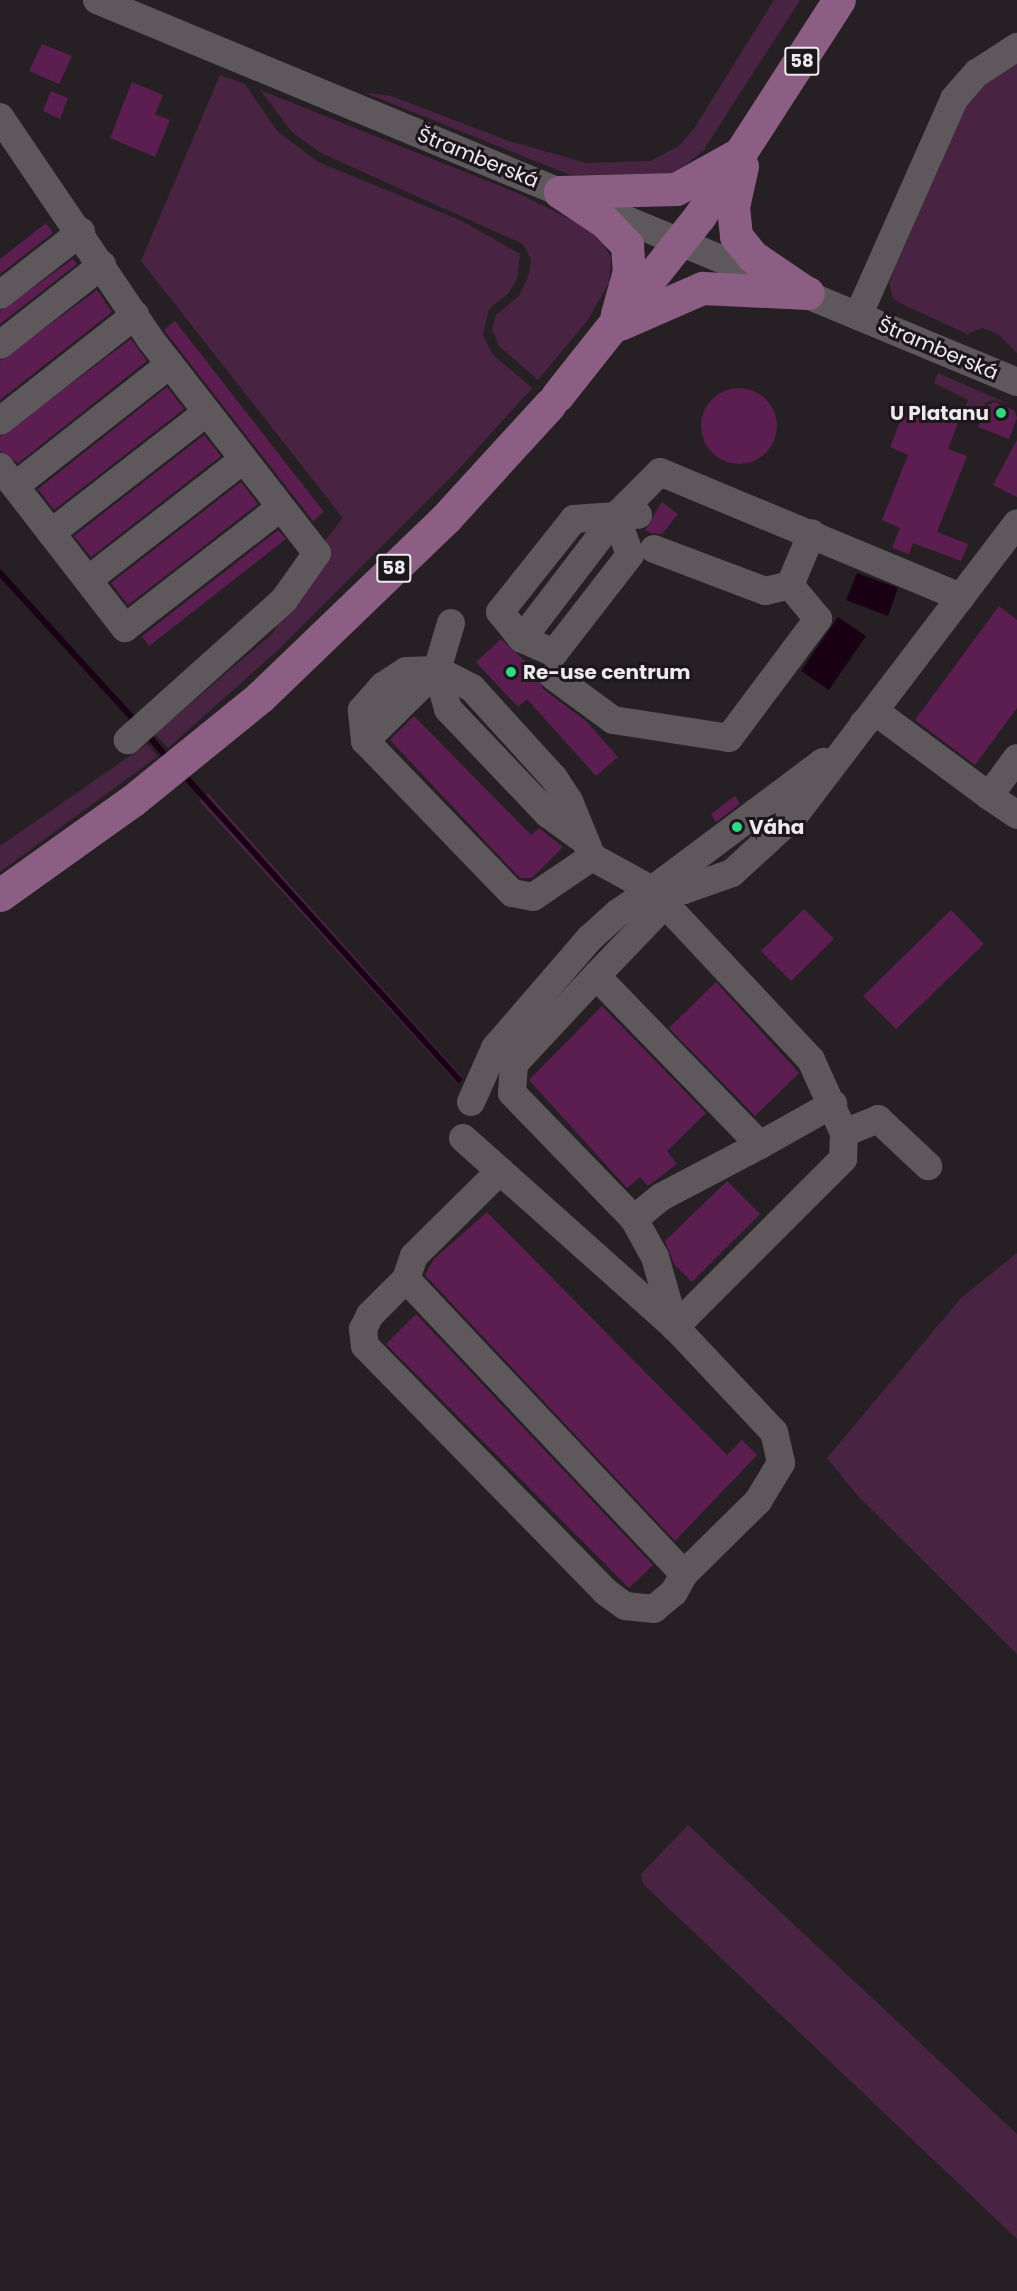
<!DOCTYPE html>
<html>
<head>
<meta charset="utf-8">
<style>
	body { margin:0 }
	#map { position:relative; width:1017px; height:2291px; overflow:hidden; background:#262025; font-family:Poppins,sans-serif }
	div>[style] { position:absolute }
	.green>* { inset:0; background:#492342 }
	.water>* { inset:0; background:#1a0015 }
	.stream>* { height:6px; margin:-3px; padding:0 3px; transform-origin:3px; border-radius:3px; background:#1a0015 }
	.building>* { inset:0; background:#5c1e51 }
	.round { border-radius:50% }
	.minor>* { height:28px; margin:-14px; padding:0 14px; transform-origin:14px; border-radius:14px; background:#5e585d }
	.major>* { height:33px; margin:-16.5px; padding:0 16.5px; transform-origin:16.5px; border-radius:16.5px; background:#8d5e83 }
	.dots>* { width:16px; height:16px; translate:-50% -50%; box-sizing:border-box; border:3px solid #1c171b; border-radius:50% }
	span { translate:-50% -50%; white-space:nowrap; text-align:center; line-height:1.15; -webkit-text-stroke:6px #1c171b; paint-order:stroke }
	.shield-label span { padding:2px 4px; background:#1c171b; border:2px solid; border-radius:4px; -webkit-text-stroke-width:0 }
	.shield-label { font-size:18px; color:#ede9ec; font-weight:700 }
	.street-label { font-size:20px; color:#ede9ec }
	.poi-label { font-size:20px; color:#ede9ec; font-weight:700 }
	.right { translate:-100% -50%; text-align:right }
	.left { translate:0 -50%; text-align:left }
</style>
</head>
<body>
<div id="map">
	<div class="green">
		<i style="clip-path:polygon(774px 0,800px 0,703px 151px,674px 174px,570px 175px,363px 92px,391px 96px,509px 141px,587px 163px,651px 161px,680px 145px,695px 127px)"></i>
		<i style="clip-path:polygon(1017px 57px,1017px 353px,998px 334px,982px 328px,967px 334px,900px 303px,893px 298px,889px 282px,967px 104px,978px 86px)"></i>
		<i style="clip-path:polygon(220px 75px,245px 84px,277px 131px,318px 162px,462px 221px,520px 254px,517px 279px,508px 294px,489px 309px,483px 335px,492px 354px,532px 388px,456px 472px,278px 650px,168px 748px,155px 734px,273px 633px,321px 545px,343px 518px,141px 261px)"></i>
		<i style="clip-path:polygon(260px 90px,520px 194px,588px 228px,604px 244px,611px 258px,609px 283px,587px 321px,538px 380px,499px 346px,492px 330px,496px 315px,519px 296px,529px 274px,531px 259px,523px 244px,321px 153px,292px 132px)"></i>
		<i style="clip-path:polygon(938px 373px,1011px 405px,993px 400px,985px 403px,980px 421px,958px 423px,968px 400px,934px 383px)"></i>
		<i style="clip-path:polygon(147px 744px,158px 756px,0 872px,0 846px)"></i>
		<i style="clip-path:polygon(208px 793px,462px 1077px,457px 1083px,199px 801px)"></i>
		<i style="clip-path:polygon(1017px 1253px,1017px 1654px,857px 1495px,827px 1458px,961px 1298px)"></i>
		<i style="clip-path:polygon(688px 1825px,1017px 2134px,1017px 2239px,643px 1884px,641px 1874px)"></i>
	</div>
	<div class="water">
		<i style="clip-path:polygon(857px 573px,898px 588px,888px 616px,846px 600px)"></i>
		<i style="clip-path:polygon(838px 617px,866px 636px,829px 690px,801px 671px)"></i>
	</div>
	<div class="stream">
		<i style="left:0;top:573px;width:203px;rotate:47.6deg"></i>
		<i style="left:146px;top:733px;width:35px;rotate:49deg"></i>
		<i style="left:182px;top:773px;width:413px;rotate:47.9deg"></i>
	</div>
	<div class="building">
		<i style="clip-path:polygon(42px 44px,72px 56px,59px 84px,29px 71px)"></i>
		<i style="clip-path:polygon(132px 82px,163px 95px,155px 114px,170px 120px,155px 157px,110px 138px)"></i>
		<i style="clip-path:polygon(51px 91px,68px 98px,60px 119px,43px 111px)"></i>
		<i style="clip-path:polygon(46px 223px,53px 233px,0 274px,0 259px)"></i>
		<i style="clip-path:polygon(73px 259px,77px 264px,0 324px,0 311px)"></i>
		<i style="clip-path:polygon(97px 290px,112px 312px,0 400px,0 361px)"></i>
		<i style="clip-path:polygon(175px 321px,324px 512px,313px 521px,164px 330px)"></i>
		<i style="clip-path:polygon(131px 339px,147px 361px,18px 463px,0 451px,0 437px)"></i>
		<i style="clip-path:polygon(167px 387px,184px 409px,54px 510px,38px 489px)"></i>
		<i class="round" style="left:701px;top:388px;width:76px;height:76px"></i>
		<i style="clip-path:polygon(908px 402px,958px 423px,948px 449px,967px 456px,937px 532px,968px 544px,961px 561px,913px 543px,909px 554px,892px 548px,900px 528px,882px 520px,908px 455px,890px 447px)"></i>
		<i style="clip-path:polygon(995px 402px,1014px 410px,1017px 418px,1009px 439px,978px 427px,986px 406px)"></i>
		<i style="clip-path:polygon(204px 435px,221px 456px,91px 557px,74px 536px)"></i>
		<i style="clip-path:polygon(1017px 440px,1017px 497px,993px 485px)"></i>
		<i style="clip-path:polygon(241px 482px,258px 504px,128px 605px,111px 583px)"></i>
		<i style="clip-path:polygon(662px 502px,678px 514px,662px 534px,650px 533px,645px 530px)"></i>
		<i style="clip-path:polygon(278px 530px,286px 539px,149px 646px,142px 636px)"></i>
		<i style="clip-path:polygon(999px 606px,1017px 620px,1017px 708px,975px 765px,915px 720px)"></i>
		<i style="clip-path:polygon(501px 639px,537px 672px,543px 689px,586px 721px,618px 757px,596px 776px,527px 699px,518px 707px,476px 662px)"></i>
		<i style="clip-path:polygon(414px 716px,531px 835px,539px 828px,563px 847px,532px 878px,520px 878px,390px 740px)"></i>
		<i style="clip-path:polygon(735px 796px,740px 804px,716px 822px,711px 814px)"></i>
		<i style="clip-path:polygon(804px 909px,834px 939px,791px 981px,761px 951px)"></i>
		<i style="clip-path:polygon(951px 910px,984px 944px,896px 1029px,863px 996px)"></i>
		<i style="clip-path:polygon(716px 982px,799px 1073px,755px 1116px,669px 1028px)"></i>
		<i style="clip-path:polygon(602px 1006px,706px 1113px,667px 1151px,677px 1164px,648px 1186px,640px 1177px,627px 1188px,529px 1080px)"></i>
		<i style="clip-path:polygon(727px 1181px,760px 1214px,692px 1282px,674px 1264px,665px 1241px)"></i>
		<i style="clip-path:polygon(487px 1212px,727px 1455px,742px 1440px,757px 1455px,675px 1541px,425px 1275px,434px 1259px)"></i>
		<i style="clip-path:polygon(416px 1314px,653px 1565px,629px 1588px,386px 1344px)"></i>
	</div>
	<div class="minor">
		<i style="left:97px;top:0;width:996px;rotate:22.55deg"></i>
		<i style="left:0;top:117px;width:269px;rotate:55.9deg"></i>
		<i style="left:151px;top:340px;width:270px;rotate:52.1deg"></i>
		<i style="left:317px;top:553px;width:57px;rotate:125.1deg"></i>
		<i style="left:284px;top:600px;width:210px;rotate:138.1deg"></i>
		<i style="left:0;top:295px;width:103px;rotate:-37.9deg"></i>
		<i style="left:858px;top:316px;width:237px;rotate:-66.1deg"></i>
		<i style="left:954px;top:99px;width:35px;rotate:-49deg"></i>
		<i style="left:977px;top:73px;width:48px;rotate:-33deg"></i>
		<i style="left:0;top:345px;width:130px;rotate:-38.1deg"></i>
		<i style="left:0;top:421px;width:172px;rotate:-38.1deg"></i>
		<i style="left:0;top:467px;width:204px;rotate:52.2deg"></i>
		<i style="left:125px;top:628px;width:197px;rotate:-37.8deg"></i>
		<i style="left:15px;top:486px;width:197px;rotate:-38.2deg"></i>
		<i style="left:616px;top:516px;width:62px;rotate:-45deg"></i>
		<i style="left:660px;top:472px;width:326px;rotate:22.6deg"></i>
		<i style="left:51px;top:533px;width:197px;rotate:-37.8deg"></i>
		<i style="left:654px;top:549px;width:119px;rotate:20.7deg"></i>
		<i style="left:765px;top:591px;width:26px;rotate:-13deg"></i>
		<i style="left:88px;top:580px;width:197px;rotate:-37.8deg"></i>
		<i style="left:522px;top:639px;width:155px;rotate:-52.6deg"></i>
		<i style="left:616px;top:516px;width:41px;rotate:70.3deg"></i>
		<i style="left:630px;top:555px;width:124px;rotate:127.8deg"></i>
		<i style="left:554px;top:653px;width:35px;rotate:-156deg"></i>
		<i style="left:522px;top:639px;width:35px;rotate:-129deg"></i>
		<i style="left:500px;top:612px;width:119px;rotate:-51.5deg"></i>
		<i style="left:574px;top:519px;width:42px;rotate:-4.1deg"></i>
		<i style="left:616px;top:516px;width:22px;rotate:-3deg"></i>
		<i style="left:437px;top:670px;width:41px;rotate:74.2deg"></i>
		<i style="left:448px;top:709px;width:145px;rotate:46.4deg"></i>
		<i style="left:548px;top:814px;width:39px;rotate:36deg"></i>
		<i style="left:553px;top:676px;width:74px;rotate:36.3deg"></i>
		<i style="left:613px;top:720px;width:117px;rotate:8.8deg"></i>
		<i style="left:729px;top:738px;width:149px;rotate:-53.2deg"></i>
		<i style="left:818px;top:619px;width:44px;rotate:-129.5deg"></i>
		<i style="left:790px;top:585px;width:56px;rotate:-67.1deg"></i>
		<i style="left:863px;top:724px;width:18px;rotate:-43deg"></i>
		<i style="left:876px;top:712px;width:141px;rotate:36.6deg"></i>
		<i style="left:989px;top:796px;width:47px;rotate:-53.6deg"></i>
		<i style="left:365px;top:741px;width:101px;rotate:-44.6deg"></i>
		<i style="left:437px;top:670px;width:49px;rotate:-73.4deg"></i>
		<i style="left:989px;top:796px;width:34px;rotate:34deg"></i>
		<i style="left:592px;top:857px;width:71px;rotate:145.9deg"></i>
		<i style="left:533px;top:897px;width:21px;rotate:-169deg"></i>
		<i style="left:512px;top:893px;width:211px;rotate:-134deg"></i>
		<i style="left:365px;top:741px;width:31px;rotate:-96deg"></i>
		<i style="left:362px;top:710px;width:32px;rotate:-49deg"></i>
		<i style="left:383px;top:686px;width:27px;rotate:-33deg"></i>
		<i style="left:406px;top:671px;width:31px;rotate:-2deg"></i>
		<i style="left:437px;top:670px;width:39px;rotate:27deg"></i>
		<i style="left:472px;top:688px;width:122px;rotate:47.7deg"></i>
		<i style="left:554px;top:778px;width:27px;rotate:57deg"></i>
		<i style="left:569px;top:801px;width:61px;rotate:67.7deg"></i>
		<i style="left:592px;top:857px;width:68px;rotate:28.8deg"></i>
		<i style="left:652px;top:890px;width:233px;rotate:46.9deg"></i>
		<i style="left:811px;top:1060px;width:80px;rotate:65.7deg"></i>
		<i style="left:844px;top:1133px;width:26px;rotate:92deg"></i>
		<i style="left:843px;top:1159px;width:238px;rotate:135deg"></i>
		<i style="left:675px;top:1327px;width:144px;rotate:46.7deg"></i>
		<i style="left:774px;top:1432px;width:32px;rotate:77deg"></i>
		<i style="left:781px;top:1463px;width:44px;rotate:121.2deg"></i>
		<i style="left:758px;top:1501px;width:104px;rotate:135.4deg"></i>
		<i style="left:684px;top:1574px;width:21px;rotate:119deg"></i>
		<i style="left:674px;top:1592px;width:26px;rotate:140deg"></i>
		<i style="left:654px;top:1609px;width:29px;rotate:-174deg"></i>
		<i style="left:625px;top:1606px;width:24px;rotate:-144deg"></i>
		<i style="left:606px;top:1592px;width:344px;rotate:-134.4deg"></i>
		<i style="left:365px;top:1346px;width:17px;rotate:-97deg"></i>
		<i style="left:363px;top:1329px;width:16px;rotate:-63deg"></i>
		<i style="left:370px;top:1315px;width:51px;rotate:-45deg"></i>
		<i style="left:406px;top:1279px;width:405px;rotate:46.7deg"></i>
		<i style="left:652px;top:890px;width:214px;rotate:-36.8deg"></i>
		<i style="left:596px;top:976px;width:100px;rotate:-46.2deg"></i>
		<i style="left:471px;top:1102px;width:59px;rotate:-66deg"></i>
		<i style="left:495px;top:1048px;width:145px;rotate:-49.2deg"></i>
		<i style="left:590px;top:938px;width:39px;rotate:-42deg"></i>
		<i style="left:619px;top:912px;width:40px;rotate:-34deg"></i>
		<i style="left:652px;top:890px;width:32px"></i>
		<i style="left:684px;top:890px;width:51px;rotate:-19.5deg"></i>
		<i style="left:732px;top:873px;width:84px;rotate:-42.6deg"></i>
		<i style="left:794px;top:816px;width:368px;rotate:-52.7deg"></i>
		<i style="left:844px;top:1133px;width:37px;rotate:-22deg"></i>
		<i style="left:878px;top:1119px;width:69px;rotate:43.2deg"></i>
		<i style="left:463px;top:1138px;width:284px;rotate:41.7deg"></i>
		<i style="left:760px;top:1145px;width:84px;rotate:-29.3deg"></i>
		<i style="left:634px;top:1219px;width:35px;rotate:-39deg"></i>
		<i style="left:661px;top:1197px;width:112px;rotate:-27.7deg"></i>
		<i style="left:760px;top:1145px;width:235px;rotate:-134.1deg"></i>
		<i style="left:596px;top:976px;width:120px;rotate:133deg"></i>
		<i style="left:514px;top:1064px;width:29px;rotate:94deg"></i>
		<i style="left:512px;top:1093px;width:175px;rotate:45.9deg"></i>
		<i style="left:634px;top:1219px;width:43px;rotate:61.1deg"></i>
		<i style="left:655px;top:1257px;width:73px;rotate:74.1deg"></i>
		<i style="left:406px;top:1279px;width:24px;rotate:-71deg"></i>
		<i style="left:414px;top:1256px;width:121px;rotate:-44.7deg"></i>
	</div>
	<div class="major">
		<i style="left:742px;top:166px;width:42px;rotate:102.4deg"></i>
		<i style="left:733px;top:207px;width:29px;rotate:84deg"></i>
		<i style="left:736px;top:236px;width:26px;rotate:51deg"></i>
		<i style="left:752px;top:256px;width:64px;rotate:34.2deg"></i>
		<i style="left:560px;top:192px;width:116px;rotate:-1.5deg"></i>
		<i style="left:676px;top:189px;width:70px;rotate:-29.1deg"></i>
		<i style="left:560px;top:192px;width:54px;rotate:33.7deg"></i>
		<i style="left:605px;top:222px;width:32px;rotate:46deg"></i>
		<i style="left:627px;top:245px;width:26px;rotate:86deg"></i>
		<i style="left:629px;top:271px;width:45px;rotate:105.6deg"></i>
		<i style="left:620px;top:324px;width:90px;rotate:-23.7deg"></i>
		<i style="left:702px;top:288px;width:106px;rotate:2.7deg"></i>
		<i style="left:557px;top:396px;width:228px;rotate:-51.6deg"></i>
		<i style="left:699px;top:217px;width:258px;rotate:-57.2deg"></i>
		<i style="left:0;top:895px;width:162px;rotate:-35.5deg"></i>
		<i style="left:132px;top:801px;width:165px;rotate:-39.1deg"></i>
		<i style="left:260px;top:697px;width:258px;rotate:-43.9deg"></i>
		<i style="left:446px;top:518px;width:154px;rotate:-47.6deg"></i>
	</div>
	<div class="dots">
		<i style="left:1001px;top:413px;background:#2fd883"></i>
		<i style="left:511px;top:672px;background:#2fd883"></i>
		<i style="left:737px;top:827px;background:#2fd883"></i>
	</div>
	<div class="shield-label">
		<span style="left:802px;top:61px">58</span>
		<span style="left:394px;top:568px">58</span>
	</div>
	<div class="street-label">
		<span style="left:478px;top:158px;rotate:22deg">Štramberská</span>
		<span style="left:938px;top:349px;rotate:23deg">Štramberská</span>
	</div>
	<div class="poi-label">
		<span class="right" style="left:989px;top:413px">U Platanu</span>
		<span class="left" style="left:523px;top:672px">Re-use centrum</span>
		<span class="left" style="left:749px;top:827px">Váha</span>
	</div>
</div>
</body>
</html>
